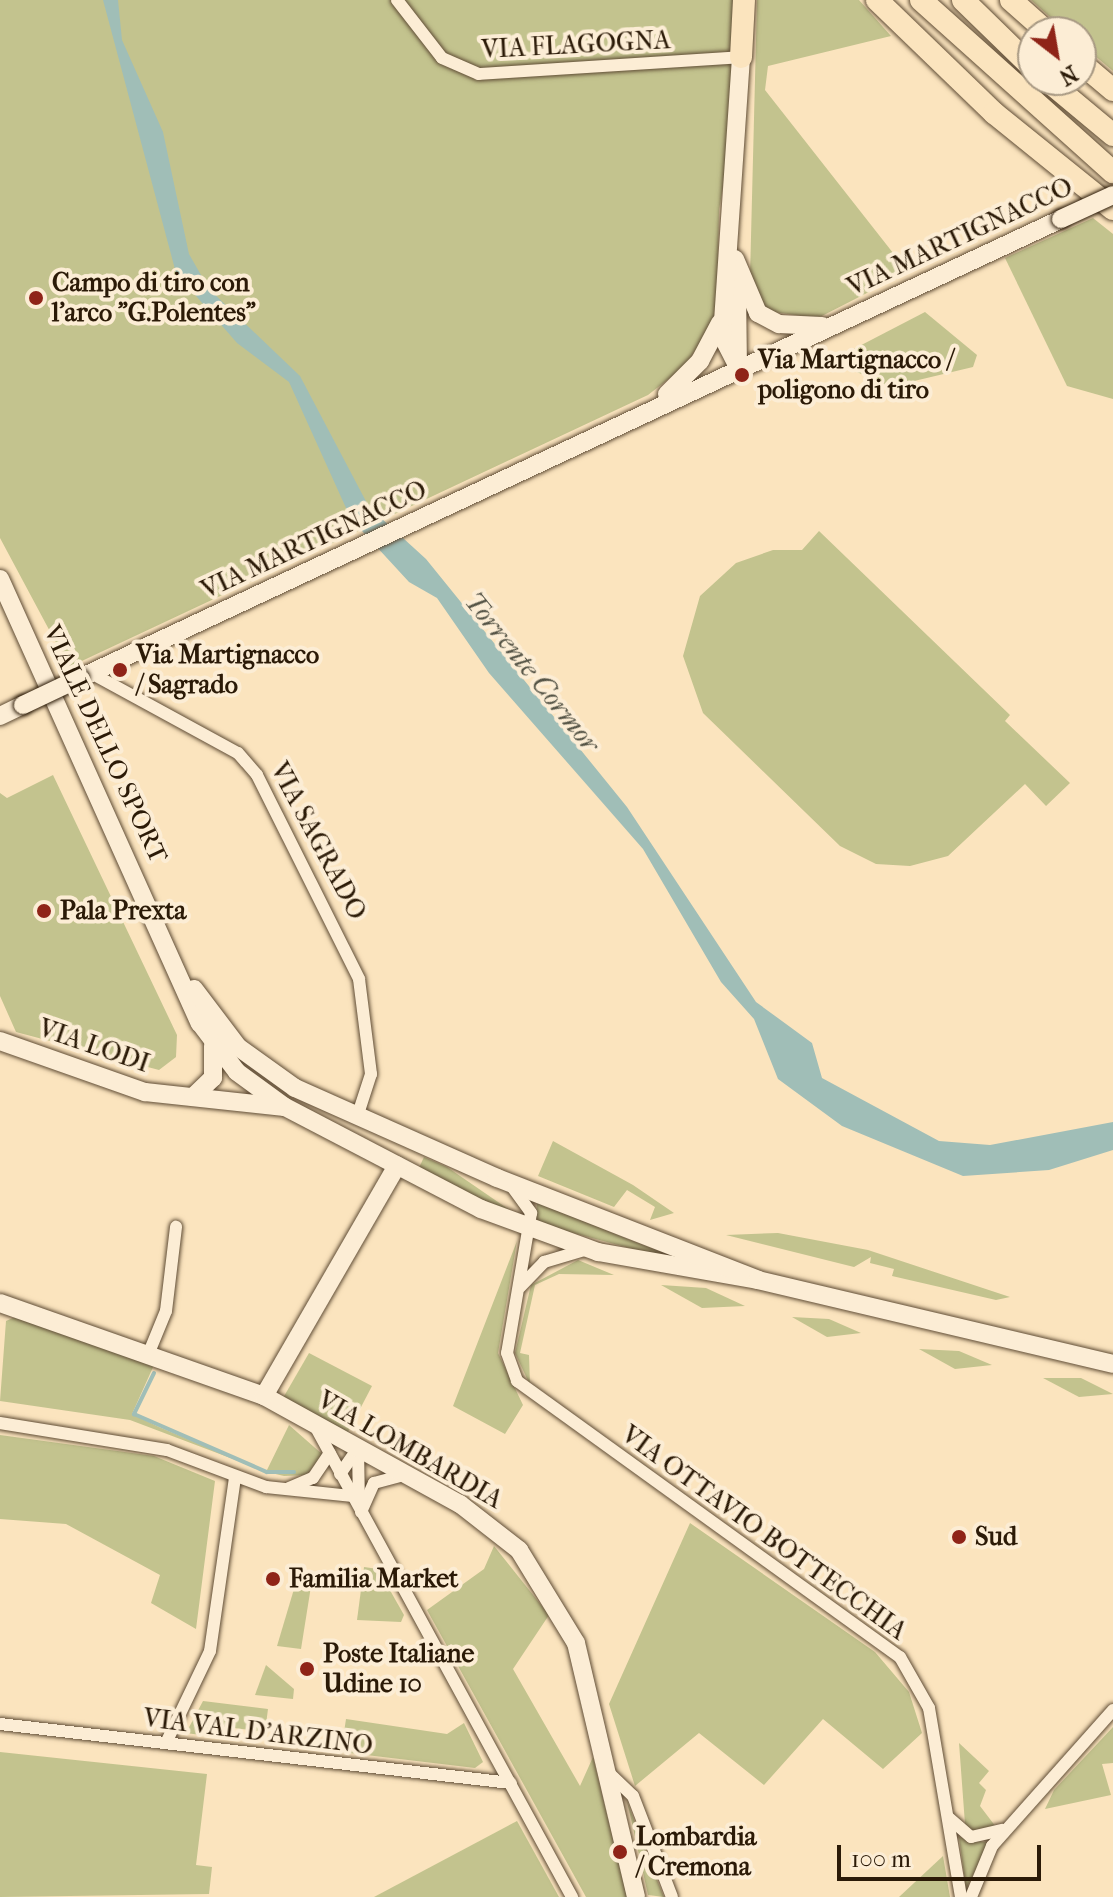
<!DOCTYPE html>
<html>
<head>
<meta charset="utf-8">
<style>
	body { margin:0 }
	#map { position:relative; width:1113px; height:1897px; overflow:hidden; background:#fbe4be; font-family:"IM FELL French Canon",serif }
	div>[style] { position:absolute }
	.green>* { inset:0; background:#c3c38e }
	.water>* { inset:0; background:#a0beb7 }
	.stream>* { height:4px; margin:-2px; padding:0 2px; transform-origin:2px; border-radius:2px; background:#a0beb7 }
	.roads { filter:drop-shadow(0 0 2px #5f4c35) drop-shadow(0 0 2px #5f4c35) }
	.street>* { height:12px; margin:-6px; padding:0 6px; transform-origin:6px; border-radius:6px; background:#fcedd5 }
	.secondary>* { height:18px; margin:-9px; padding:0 9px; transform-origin:9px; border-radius:9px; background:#fcedd5 }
	.highway>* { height:22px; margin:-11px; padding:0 11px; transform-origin:11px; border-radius:11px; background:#fbe4be }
	.bridges { filter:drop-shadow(0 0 2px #2b1a07) drop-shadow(0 0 2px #2b1a07) }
	.secondary-bridge>* { height:18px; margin:-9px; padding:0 9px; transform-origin:9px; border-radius:9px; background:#fcedd5 }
	.dots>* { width:22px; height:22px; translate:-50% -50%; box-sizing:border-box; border:4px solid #fcedd5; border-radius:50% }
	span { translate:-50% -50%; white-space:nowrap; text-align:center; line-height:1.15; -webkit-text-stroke:8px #fcedd5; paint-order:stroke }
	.street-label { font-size:26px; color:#2b1a07 }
	.poi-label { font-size:26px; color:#2b1a07; font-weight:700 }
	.left { translate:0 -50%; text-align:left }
	.water-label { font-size:28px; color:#545345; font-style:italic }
	.north { position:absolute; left:1017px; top:16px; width:80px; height:80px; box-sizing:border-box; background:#fcedd5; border:2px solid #a89983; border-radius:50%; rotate:149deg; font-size:22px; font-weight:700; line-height:32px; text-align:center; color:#2b1a07 }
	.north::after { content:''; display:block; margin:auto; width:28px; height:36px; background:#8f2418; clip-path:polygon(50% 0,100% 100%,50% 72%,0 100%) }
	.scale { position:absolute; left:837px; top:1845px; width:204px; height:36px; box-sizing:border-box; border:4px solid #2b1a07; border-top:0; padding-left:10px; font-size:24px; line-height:28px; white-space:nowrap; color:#2b1a07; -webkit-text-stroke:6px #fcedd5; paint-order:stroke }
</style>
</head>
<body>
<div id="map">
	<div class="green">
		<i style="clip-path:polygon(0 0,733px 0,732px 135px,719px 210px,717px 318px,684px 367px,648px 395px,69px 667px,0 538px)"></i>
		<i style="clip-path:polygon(757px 0,859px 0,891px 36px,768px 66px,765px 90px,908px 272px,818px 318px,766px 311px,750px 277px)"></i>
		<i style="clip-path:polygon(1031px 0,1113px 0,1113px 71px,1081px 44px,1081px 32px,1067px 32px)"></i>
		<i style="clip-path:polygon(1093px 218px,1113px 234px,1113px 399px,1067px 386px,1005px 258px)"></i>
		<i style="clip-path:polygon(925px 312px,977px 355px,973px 367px,889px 387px,855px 371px,846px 353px)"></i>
		<i style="clip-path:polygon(819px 531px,1010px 715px,1005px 721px,1070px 783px,1046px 806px,1025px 784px,948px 856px,910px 866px,876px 864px,840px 846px,703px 713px,683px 656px,700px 596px,736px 563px,773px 550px,802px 550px)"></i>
		<i style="clip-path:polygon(53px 775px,177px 1035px,176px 1057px,159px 1070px,16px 1032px,0 996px,0 793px,7px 798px)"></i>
		<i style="clip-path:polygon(553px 1141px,633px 1185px,674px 1213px,650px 1220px,655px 1207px,627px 1190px,614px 1207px,538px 1176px)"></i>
		<i style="clip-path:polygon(424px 1157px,447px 1167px,527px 1222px,418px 1170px)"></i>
		<i style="clip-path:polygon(537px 1202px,630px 1240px,704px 1268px,536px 1223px)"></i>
		<i style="clip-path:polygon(778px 1233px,868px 1250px,1010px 1297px,996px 1300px,892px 1276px,894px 1269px,870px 1263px,871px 1257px,854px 1267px,726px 1235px)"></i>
		<i style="clip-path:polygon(517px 1241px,498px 1353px,523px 1405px,505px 1434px,453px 1406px)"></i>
		<i style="clip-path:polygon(578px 1260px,614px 1275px,559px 1274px,535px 1285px,520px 1353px,529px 1355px,530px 1385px,515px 1353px,531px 1285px)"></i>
		<i style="clip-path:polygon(661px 1285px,706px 1288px,745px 1306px,702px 1308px)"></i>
		<i style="clip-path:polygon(15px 1317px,154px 1365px,132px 1414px,159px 1427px,266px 1472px,289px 1425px,322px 1454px,307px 1475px,284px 1476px,267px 1472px,130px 1420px,0 1401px,6px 1321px)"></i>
		<i style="clip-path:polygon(792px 1317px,829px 1319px,861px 1333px,827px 1337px)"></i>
		<i style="clip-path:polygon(919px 1349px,959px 1351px,992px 1365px,955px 1369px)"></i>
		<i style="clip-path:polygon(309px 1353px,372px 1386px,348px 1432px,283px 1398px)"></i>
		<i style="clip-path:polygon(1043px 1378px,1081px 1378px,1113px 1394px,1079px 1397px)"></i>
		<i style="clip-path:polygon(0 1435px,154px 1456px,215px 1481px,196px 1629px,151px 1603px,160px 1575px,66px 1524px,0 1519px)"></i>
		<i style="clip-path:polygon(690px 1523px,875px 1652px,909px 1692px,922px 1733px,883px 1769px,823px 1719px,764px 1785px,699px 1733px,635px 1786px,609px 1704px)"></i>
		<i style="clip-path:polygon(494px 1546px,549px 1615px,513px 1669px,580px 1786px,593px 1757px,627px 1897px,586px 1897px,427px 1610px,484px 1569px)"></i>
		<i style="clip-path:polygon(364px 1567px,378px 1569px,404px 1615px,401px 1622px,357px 1620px)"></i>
		<i style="clip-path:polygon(297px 1579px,312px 1580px,301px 1649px,277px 1646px)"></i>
		<i style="clip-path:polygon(266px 1665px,294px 1689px,293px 1699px,255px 1695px)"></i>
		<i style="clip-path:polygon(203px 1701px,268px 1709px,265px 1732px,210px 1725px,208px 1736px,186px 1733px)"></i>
		<i style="clip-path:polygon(346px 1719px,447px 1734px,464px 1723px,483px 1762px,475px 1768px,341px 1752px)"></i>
		<i style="clip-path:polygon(1113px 1727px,1113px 1763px,1102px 1764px,1111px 1795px,1045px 1809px,1054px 1790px)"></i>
		<i style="clip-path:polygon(959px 1743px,989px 1771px,979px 1783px,986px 1790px,980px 1806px,996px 1827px,973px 1831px,965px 1824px)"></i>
		<i style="clip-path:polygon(0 1752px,207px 1774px,196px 1865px,212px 1867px,209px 1894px,0 1897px)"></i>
		<i style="clip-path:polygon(627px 1801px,649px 1860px,664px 1897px,648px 1895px)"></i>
		<i style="clip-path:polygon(517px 1821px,559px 1897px,374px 1897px)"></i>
		<i style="clip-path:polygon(959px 1837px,989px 1843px,966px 1889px)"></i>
		<i style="clip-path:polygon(943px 1856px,950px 1897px,899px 1897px)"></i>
	</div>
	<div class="water">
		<i style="clip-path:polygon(103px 0,118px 0,122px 40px,163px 132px,189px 254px,209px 289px,300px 376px,369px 507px,426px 559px,627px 807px,756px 1002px,812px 1043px,822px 1078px,939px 1141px,990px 1145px,1113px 1122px,1113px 1150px,1049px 1170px,963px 1176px,842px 1126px,778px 1079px,754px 1019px,721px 982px,643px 849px,489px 673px,437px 598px,409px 582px,351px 519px,289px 382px,237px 343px,176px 273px)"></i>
	</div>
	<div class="stream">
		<i style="left:154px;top:1373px;width:46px;rotate:116deg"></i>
		<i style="left:134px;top:1414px;width:145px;rotate:23.6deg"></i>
		<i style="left:267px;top:1472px;width:27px"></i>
	</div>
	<div class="roads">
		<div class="street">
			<i style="left:397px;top:0;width:73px;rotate:52.2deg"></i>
			<i style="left:442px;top:58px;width:40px;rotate:23.4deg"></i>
			<i style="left:479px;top:74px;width:263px;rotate:-3.7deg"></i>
			<i style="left:91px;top:673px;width:167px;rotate:28.6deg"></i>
			<i style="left:238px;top:753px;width:29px;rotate:49deg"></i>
			<i style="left:257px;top:775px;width:228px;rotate:63.4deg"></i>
			<i style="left:359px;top:979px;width:96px;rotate:82.8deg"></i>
			<i style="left:371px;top:1074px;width:45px;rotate:108deg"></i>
			<i style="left:513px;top:1188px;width:31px;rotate:54deg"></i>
			<i style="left:531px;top:1213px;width:142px;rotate:99.7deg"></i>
			<i style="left:507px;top:1353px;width:30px;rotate:70deg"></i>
			<i style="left:517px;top:1381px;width:472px;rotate:35.8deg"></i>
			<i style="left:900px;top:1657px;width:59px;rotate:60.4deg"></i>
			<i style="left:929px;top:1708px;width:192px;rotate:80.4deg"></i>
			<i style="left:520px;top:1287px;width:35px;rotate:-46deg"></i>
			<i style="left:544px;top:1262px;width:42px;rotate:-16.7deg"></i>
			<i style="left:150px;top:1350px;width:42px;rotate:-67.7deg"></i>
			<i style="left:166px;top:1311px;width:85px;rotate:-83.2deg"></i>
			<i style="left:0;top:1423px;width:169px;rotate:9.2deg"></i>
			<i style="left:167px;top:1450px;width:106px;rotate:20.5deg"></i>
			<i style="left:266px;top:1487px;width:85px;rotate:6deg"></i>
			<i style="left:315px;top:1426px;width:537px;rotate:61.38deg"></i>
			<i style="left:358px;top:1448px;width:57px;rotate:89deg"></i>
			<i style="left:340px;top:1474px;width:32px;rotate:-55deg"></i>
			<i style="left:289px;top:1488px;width:26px;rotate:-23deg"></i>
			<i style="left:313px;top:1478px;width:30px;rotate:-56deg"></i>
			<i style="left:361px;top:1512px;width:32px;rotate:-66deg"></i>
			<i style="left:374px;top:1483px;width:31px;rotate:-15deg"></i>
			<i style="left:0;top:1724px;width:514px;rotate:6.59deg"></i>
			<i style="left:166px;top:1743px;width:102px;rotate:-64.4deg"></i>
			<i style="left:210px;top:1651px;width:175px;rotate:-81.8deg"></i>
			<i style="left:609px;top:1773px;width:33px;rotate:44deg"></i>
			<i style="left:633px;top:1796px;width:108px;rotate:68.9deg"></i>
			<i style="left:949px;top:1818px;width:29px;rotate:41deg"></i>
			<i style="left:971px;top:1837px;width:32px;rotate:-13deg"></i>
			<i style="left:971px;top:1897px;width:55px;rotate:-67.6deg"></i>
			<i style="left:992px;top:1846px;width:182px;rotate:-48.3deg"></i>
		</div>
		<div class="secondary">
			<i style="left:735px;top:259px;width:59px;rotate:66.9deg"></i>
			<i style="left:758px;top:313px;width:24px;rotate:28deg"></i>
			<i style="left:779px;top:324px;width:43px;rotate:2.7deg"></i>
			<i style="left:737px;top:287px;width:80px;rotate:89.3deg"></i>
			<i style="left:738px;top:367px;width:35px;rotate:-117deg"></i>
			<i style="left:722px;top:336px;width:280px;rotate:-86.1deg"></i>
			<i style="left:667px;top:394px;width:47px;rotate:-45deg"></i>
			<i style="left:700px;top:361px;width:43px;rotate:-62.2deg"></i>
			<i style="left:0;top:579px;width:487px;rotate:65.8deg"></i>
			<i style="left:200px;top:1023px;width:61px;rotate:52.9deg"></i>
			<i style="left:237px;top:1072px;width:59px;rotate:36.1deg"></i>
			<i style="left:285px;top:1107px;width:221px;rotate:27.5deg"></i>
			<i style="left:481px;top:1209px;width:125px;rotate:20.2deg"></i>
			<i style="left:598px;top:1252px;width:162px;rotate:9.9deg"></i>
			<i style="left:80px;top:678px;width:1083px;rotate:-25.07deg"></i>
			<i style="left:0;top:716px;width:25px;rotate:-26deg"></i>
			<i style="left:194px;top:989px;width:73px;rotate:52.8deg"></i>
			<i style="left:238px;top:1047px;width:70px;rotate:35.7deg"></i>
			<i style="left:295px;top:1088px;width:221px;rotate:24deg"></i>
			<i style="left:497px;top:1178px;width:280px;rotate:21.3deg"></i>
			<i style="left:758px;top:1280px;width:365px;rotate:13.3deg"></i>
			<i style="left:0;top:1041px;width:154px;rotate:19.4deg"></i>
			<i style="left:145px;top:1092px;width:138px;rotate:6.2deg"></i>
			<i style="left:193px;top:1097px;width:28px;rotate:-44deg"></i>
			<i style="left:213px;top:1078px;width:32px;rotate:-90deg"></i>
			<i style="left:0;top:1303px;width:280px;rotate:19.4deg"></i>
			<i style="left:264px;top:1396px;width:224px;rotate:28.9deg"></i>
			<i style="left:460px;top:1504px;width:75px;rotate:37.9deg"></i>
			<i style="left:519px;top:1550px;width:109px;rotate:58.5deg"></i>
			<i style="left:576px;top:1643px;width:261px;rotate:76.7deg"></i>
			<i style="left:264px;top:1396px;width:266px;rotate:-60deg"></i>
		</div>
		<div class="highway">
			<i style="left:877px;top:0;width:163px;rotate:44deg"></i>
			<i style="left:994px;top:113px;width:153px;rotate:38.9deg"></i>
			<i style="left:921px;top:0;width:258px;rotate:41.9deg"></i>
			<i style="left:963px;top:0;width:98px;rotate:44.2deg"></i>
			<i style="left:1011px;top:0;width:48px;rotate:41.6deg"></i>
			<i style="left:741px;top:57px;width:57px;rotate:-87deg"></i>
			<i style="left:1081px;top:63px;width:42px;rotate:40.2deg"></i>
			<i style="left:1047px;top:80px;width:86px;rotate:39.8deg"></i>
		</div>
	</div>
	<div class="bridges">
		<div class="secondary-bridge">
			<i style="left:1061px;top:219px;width:57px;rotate:-24.8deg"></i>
			<i style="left:23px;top:705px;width:63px;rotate:-25.3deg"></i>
		</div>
	</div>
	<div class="dots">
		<i style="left:36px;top:298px;background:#8f2418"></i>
		<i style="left:742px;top:375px;background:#8f2418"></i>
		<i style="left:120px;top:670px;background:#8f2418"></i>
		<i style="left:44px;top:911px;background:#8f2418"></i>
		<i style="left:959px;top:1537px;background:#8f2418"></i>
		<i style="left:273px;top:1579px;background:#8f2418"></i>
		<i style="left:307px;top:1669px;background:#8f2418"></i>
		<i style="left:620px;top:1852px;background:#8f2418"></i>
	</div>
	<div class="street-label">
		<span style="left:576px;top:45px;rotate:-3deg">VIA FLAGOGNA</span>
		<span style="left:960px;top:237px;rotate:-25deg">VIA MARTIGNACCO</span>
		<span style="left:314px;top:540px;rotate:-25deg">VIA MARTIGNACCO</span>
		<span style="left:105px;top:744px;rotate:65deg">VIALE DELLO SPORT</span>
		<span style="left:318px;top:841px;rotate:62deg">VIA SAGRADO</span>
		<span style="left:94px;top:1046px;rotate:19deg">VIA LODI</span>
		<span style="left:410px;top:1450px;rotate:30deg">VIA LOMBARDIA</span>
		<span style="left:764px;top:1533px;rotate:36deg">VIA OTTAVIO BOTTECCHIA</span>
		<span style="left:258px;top:1732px;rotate:7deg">VIA VAL D'ARZINO</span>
	</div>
	<div class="poi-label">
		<span class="left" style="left:52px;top:298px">Campo di tiro con<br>l'arco "G.Polentes"</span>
		<span class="left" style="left:758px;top:375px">Via Martignacco /<br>poligono di tiro</span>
		<span class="left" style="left:136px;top:670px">Via Martignacco<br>/ Sagrado</span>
		<span class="left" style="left:60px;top:911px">Pala Prexta</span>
		<span class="left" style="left:975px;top:1537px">Sud</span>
		<span class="left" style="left:289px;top:1579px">Familia Market</span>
		<span class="left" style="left:323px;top:1669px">Poste Italiane<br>Udine 10</span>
		<span class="left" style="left:636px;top:1852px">Lombardia<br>/ Cremona</span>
	</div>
	<div class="water-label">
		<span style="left:532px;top:672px;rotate:51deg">Torrente Cormor</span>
	</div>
	<div class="north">N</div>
	<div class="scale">100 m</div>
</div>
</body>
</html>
